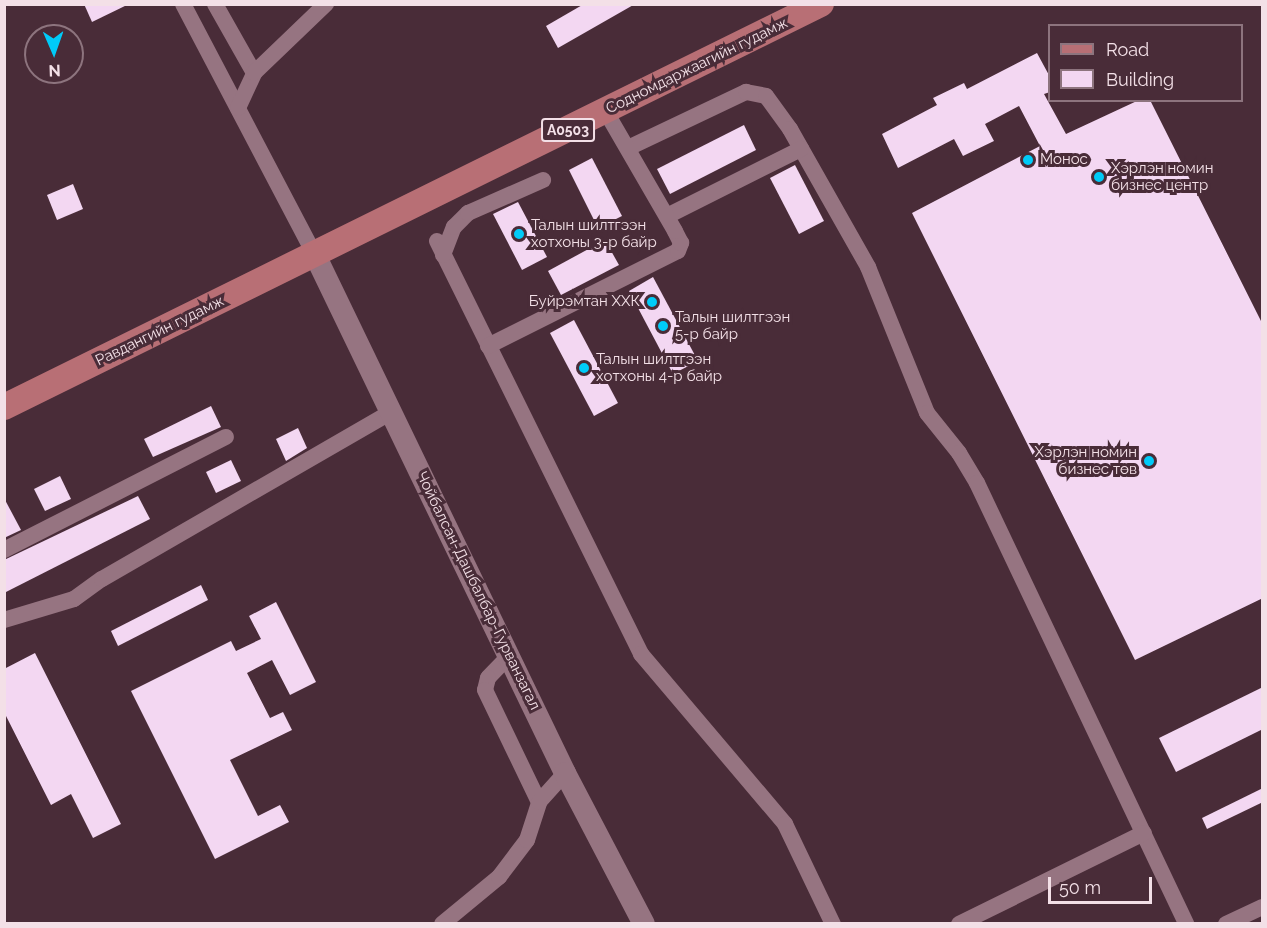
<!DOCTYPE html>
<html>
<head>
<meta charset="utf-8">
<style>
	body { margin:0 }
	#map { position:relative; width:1267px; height:928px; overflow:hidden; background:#492c38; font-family:Raleway,sans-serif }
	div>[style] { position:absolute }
	.building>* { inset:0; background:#f3d7f2 }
	.street>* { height:16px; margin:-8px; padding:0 8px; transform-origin:8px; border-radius:8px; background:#967481 }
	.secondary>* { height:22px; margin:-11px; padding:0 11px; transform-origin:11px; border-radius:11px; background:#967481 }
	.primary>* { height:26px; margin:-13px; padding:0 13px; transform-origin:13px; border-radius:13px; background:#b86f75 }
	.dots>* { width:16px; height:16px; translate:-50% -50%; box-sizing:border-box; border:3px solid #492c38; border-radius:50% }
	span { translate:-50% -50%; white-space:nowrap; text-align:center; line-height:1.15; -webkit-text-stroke:6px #492c38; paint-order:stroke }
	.shield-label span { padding:2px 4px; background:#492c38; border:2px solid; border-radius:4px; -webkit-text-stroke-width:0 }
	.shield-label { font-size:14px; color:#f3e0e7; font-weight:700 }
	.street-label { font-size:15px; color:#f3e0e7 }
	.poi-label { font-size:15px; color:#f3e0e7 }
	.left { translate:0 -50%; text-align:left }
	.right { translate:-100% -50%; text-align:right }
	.frame { position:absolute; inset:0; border:6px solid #f3e0e7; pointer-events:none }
	.legend { position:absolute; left:1048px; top:24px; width:195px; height:78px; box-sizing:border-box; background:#492c38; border:2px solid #8d747e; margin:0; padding:8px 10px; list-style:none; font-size:18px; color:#f3e0e7 }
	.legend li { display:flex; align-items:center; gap:12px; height:30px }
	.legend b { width:30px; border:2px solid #8d747e }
	.north { position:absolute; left:24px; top:24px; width:60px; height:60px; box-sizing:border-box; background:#492c38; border:2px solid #8d747e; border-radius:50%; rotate:178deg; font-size:16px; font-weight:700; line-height:24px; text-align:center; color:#f3e0e7 }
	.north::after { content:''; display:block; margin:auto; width:21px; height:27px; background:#00cbf8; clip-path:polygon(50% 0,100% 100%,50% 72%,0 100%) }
	.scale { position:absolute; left:1048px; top:877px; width:104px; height:27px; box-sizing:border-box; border:3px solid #f3e0e7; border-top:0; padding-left:8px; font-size:18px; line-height:21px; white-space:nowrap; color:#f3e0e7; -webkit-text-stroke:4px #492c38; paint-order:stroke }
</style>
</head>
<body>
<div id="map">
	<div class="building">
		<i style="clip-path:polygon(84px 4px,129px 4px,92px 22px)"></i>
		<i style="clip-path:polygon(584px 4px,635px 4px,558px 48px,546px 26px)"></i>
		<i style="clip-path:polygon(1037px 53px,1050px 77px,1050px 92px,1044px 94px,1066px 134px,1139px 100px,1150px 100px,1263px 325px,1263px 598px,1135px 660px,912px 213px,1040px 146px,1019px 106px,985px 124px,994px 141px,963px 156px,954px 139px,898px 168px,882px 134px,937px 105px,933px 98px,964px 83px,967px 89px)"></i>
		<i style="clip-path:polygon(744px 125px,756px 150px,670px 194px,657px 169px)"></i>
		<i style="clip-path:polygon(592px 158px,622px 216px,598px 228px,569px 170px)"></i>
		<i style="clip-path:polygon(795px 165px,824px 221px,799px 234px,770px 178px)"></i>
		<i style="clip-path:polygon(73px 184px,83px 209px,57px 220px,47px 195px)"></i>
		<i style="clip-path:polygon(518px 202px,547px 257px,522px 270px,493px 214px)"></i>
		<i style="clip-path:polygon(605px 240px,619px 265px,561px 295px,548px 271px)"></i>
		<i style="clip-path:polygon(653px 277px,698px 361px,673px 374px,629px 291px)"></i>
		<i style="clip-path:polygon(574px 320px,618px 403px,594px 416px,550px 333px)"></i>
		<i style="clip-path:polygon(211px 406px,221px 427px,153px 457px,144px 439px)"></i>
		<i style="clip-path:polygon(298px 428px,307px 448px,286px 461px,276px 439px)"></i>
		<i style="clip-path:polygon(231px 460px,241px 481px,216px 493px,206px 472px)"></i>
		<i style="clip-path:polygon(60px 476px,71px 499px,45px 511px,34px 489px)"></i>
		<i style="clip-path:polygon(138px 496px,150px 519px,4px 593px,4px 560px)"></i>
		<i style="clip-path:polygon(4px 498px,21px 530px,4px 538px)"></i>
		<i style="clip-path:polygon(201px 585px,208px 600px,118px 646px,111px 631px)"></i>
		<i style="clip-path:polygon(276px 602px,316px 682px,290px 695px,272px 660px,247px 673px,270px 718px,283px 712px,292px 730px,230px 760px,258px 816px,280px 805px,289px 822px,215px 859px,131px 691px,231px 641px,236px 651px,261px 639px,249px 616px)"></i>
		<i style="clip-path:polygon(35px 653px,121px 824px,93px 838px,71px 794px,51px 805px,4px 712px,4px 669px)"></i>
		<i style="clip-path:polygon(1263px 687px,1263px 729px,1176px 772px,1159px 738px)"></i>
		<i style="clip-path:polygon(1263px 788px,1263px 802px,1207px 829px,1202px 818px)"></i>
	</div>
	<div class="street">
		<i style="left:183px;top:4px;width:286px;rotate:62.3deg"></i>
		<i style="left:215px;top:4px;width:79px;rotate:60.5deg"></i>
		<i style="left:238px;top:108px;width:38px;rotate:-65deg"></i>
		<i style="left:254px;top:73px;width:100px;rotate:-43.8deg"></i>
		<i style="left:628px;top:148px;width:131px;rotate:-25.4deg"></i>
		<i style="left:746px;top:92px;width:20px;rotate:11deg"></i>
		<i style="left:766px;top:96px;width:41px;rotate:54deg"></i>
		<i style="left:790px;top:129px;width:159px;rotate:60.5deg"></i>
		<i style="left:868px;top:267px;width:157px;rotate:68deg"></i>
		<i style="left:927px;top:413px;width:51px;rotate:51.3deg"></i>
		<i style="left:959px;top:453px;width:35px;rotate:59deg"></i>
		<i style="left:977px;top:483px;width:488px;rotate:64.6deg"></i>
		<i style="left:667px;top:216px;width:150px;rotate:-26.6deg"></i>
		<i style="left:437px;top:241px;width:461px;rotate:63.7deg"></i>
		<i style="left:641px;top:654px;width:223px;rotate:49.7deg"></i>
		<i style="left:785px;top:824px;width:111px;rotate:64.4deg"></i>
		<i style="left:443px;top:255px;width:30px;rotate:-69deg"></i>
		<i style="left:454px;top:227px;width:20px;rotate:-45deg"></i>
		<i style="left:468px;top:213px;width:82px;rotate:-23.7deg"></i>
		<i style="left:488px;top:346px;width:212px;rotate:-26.6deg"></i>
		<i style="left:678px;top:251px;width:9px;rotate:-69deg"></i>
		<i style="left:681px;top:243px;width:13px;rotate:-117deg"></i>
		<i style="left:675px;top:231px;width:138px;rotate:-120.1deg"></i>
		<i style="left:4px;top:550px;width:249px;rotate:-27deg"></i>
		<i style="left:4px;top:620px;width:73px;rotate:-16.7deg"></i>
		<i style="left:74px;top:599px;width:34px;rotate:-36deg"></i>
		<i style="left:102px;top:579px;width:334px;rotate:-30deg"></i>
		<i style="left:509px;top:656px;width:30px;rotate:134deg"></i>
		<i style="left:488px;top:678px;width:12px;rotate:104deg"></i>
		<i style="left:485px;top:690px;width:124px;rotate:64.3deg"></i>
		<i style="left:442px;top:924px;width:74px;rotate:-39.5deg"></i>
		<i style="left:499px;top:877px;width:46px;rotate:-52.9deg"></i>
		<i style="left:527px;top:840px;width:40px;rotate:-72deg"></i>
		<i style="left:539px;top:802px;width:39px;rotate:-48deg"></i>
		<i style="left:959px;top:924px;width:206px;rotate:-26.2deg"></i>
		<i style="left:1226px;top:924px;width:40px;rotate:-25deg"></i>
	</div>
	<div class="secondary">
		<i style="left:316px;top:257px;width:573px;rotate:64.24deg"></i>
		<i style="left:565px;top:773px;width:170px;rotate:62.4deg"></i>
	</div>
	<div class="primary">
		<i style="left:4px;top:407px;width:911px;rotate:-26.26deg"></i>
	</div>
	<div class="dots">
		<i style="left:1028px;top:160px;background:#00cbf8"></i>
		<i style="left:1099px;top:177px;background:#00cbf8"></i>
		<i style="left:519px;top:234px;background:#00cbf8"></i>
		<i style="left:652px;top:302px;background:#00cbf8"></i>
		<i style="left:663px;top:326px;background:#00cbf8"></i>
		<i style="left:584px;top:368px;background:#00cbf8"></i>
		<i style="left:1149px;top:461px;background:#00cbf8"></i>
	</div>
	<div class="shield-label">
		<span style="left:568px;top:130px">A0503</span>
	</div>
	<div class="street-label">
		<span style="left:697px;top:66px;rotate:-26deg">Содномдаржаагийн гудамж</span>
		<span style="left:160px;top:331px;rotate:-26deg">Равдангийн гудамж</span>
		<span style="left:478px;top:591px;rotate:64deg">Чойбалсан-Дашбалбар-Гурванзагал</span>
	</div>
	<div class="poi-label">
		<span class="left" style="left:1040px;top:160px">Монос</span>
		<span class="left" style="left:1111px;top:177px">Хэрлэн номин<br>бизнес центр</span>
		<span class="left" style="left:531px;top:234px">Талын шилтгээн<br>хотхоны 3-р байр</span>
		<span class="right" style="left:640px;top:302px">Буйрэмтан ХХК</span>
		<span class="left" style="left:675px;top:326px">Талын шилтгээн<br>5-р байр</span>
		<span class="left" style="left:596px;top:368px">Талын шилтгээн<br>хотхоны 4-р байр</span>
		<span class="right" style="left:1137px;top:461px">Хэрлэн номин<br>бизнес төв</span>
	</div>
	<div class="frame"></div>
	<ul class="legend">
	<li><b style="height:8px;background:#b86f75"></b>Road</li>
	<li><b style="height:16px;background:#f3d7f2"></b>Building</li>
	</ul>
	<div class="north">N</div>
	<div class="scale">50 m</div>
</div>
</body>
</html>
